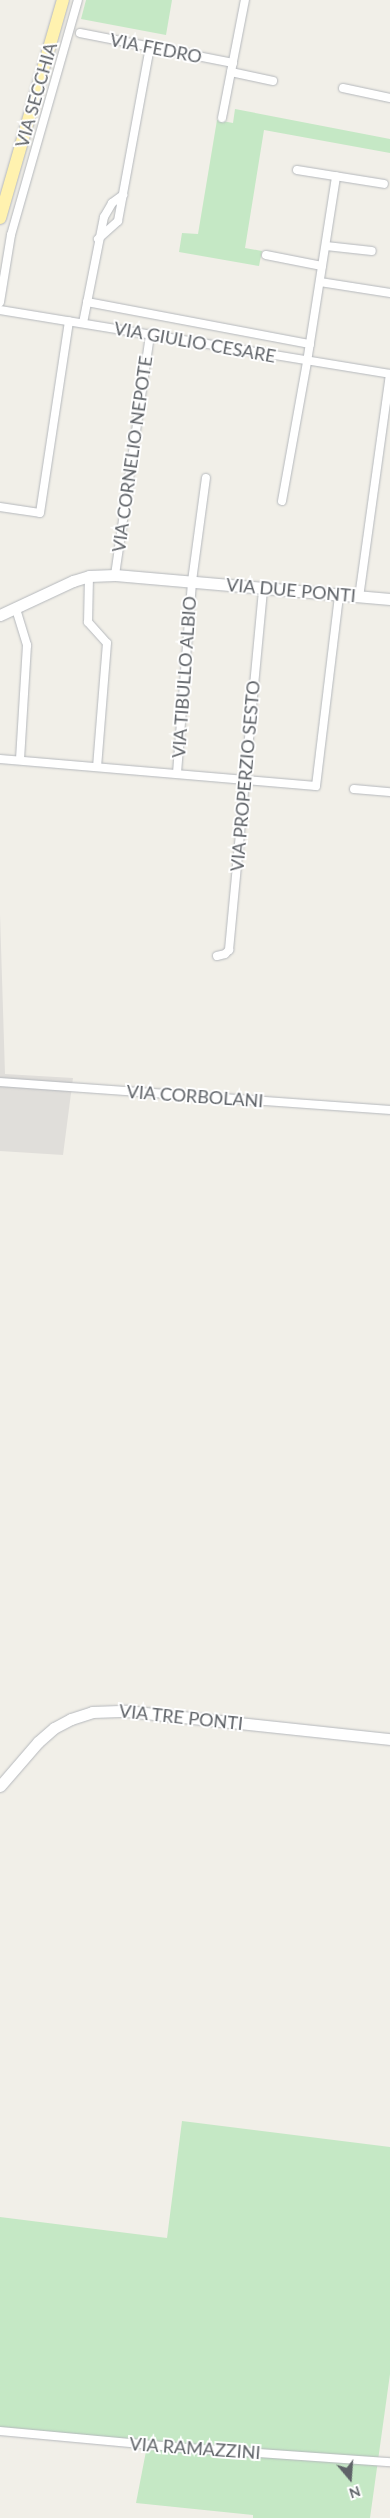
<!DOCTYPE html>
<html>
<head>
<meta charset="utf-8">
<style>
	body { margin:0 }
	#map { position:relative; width:390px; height:2518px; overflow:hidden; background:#f1efe8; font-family:Lato,sans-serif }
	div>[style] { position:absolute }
	.industrial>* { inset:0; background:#e0deda }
	.green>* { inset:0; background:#c5e8c5 }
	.roads { filter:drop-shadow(0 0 1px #b5b8bc) drop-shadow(0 0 1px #b5b8bc) }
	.street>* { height:8px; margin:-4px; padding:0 4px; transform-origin:4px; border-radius:4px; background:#fff }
	.secondary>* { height:11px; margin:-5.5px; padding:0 5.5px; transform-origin:5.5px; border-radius:5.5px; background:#fff }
	.primary>* { height:12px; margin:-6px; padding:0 6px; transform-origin:6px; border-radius:6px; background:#fff2af }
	span { translate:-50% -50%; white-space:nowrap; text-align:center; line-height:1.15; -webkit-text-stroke:4px #fff; paint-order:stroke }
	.street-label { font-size:18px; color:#5f6368 }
	.north { position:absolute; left:325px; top:2453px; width:50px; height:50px; -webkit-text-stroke:4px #fff; paint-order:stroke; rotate:162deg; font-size:14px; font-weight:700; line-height:20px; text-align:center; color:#5f6368 }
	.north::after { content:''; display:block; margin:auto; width:18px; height:22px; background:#5f6368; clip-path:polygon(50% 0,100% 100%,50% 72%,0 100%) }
</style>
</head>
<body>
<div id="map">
	<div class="industrial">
		<i style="clip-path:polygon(0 914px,5px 1074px,73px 1078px,63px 1155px,0 1151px)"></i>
	</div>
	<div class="green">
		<i style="clip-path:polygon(86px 0,172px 0,166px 35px,81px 19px)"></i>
		<i style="clip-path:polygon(235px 109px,390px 139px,390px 153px,264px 130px,245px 248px,262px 251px,259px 266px,179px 252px,182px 233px,198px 234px,217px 120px,233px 123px)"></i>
		<i style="clip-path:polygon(182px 2121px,390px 2147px,390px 2374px,370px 2518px,253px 2518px,253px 2515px,136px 2503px,147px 2446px,0 2430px,0 2217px,167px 2238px)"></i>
	</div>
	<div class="roads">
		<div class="street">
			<i style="left:80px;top:33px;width:156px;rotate:11.1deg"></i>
			<i style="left:231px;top:72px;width:43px;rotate:12.1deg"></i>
			<i style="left:343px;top:88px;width:48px;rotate:12deg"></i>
			<i style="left:222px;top:118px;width:120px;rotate:-79deg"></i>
			<i style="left:297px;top:170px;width:88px;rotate:9.1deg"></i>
			<i style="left:98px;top:239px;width:27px;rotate:-42deg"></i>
			<i style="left:118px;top:221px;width:178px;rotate:-79.6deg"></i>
			<i style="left:326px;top:246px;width:46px;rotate:6.2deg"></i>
			<i style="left:266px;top:255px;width:57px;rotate:11.1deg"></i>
			<i style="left:320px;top:282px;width:71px;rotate:8.9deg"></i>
			<i style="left:0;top:302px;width:68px;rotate:-80.7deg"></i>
			<i style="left:11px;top:235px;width:244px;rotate:-74.1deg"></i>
			<i style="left:87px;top:302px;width:227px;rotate:10.7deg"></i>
			<i style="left:0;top:310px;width:395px;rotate:9.3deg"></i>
			<i style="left:390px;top:374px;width:224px;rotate:97.9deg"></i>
			<i style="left:83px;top:323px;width:108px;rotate:-78.8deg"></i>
			<i style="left:104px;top:217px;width:16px;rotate:-60deg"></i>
			<i style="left:112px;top:203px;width:14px;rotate:-36deg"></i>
			<i style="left:282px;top:501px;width:141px;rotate:-79.8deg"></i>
			<i style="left:307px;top:362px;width:188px;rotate:-81.1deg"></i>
			<i style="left:0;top:507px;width:40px;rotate:8.5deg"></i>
			<i style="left:40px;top:513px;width:194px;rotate:-81.4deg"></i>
			<i style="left:115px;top:575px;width:244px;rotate:-81.7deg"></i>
			<i style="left:89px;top:576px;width:46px;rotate:91.2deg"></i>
			<i style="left:88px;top:622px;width:28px;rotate:48deg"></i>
			<i style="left:107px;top:643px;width:123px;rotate:94.6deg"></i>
			<i style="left:16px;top:609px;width:38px;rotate:73deg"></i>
			<i style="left:27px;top:645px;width:115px;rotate:93.5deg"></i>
			<i style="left:0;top:759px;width:317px;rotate:4.9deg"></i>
			<i style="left:316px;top:786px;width:192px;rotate:-83.1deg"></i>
			<i style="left:177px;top:773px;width:193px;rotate:-85.5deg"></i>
			<i style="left:192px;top:581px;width:104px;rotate:-82.3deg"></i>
			<i style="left:354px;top:789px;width:36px;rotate:5deg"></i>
			<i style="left:217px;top:956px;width:8px;rotate:-14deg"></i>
			<i style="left:225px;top:954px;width:6px;rotate:-45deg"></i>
			<i style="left:229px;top:950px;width:364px;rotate:-84.6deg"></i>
			<i style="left:0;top:1082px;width:391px;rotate:4.1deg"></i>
			<i style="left:0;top:2431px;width:174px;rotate:5.3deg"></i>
			<i style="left:173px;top:2447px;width:218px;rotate:4deg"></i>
		</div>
		<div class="secondary">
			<i style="left:0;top:615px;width:81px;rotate:-25deg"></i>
			<i style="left:73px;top:581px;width:17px;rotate:-17deg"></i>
			<i style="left:89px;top:576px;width:26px;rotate:-2deg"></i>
			<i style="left:115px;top:575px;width:276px;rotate:5deg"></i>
			<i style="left:0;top:1786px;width:58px;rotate:-49.2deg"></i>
			<i style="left:38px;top:1742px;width:21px;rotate:-41deg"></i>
			<i style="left:54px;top:1728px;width:19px;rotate:-28deg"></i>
			<i style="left:71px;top:1719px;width:22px;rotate:-18deg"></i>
			<i style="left:92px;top:1712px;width:35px;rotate:-2deg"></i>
			<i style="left:127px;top:1711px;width:264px;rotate:6.1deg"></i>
		</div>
		<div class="primary">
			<i style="left:0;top:218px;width:227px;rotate:-73.9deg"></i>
		</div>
	</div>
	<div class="street-label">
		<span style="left:156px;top:48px;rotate:11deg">VIA FEDRO</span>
		<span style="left:36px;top:95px;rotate:-74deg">VIA SECCHIA</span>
		<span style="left:195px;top:342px;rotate:10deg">VIA GIULIO CESARE</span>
		<span style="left:132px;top:454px;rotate:-82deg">VIA CORNELIO NEPOTE</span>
		<span style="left:291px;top:590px;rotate:5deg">VIA DUE PONTI</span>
		<span style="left:184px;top:677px;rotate:-86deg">VIA TIBULLO ALBIO</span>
		<span style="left:245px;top:776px;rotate:-85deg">VIA PROPERZIO SESTO</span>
		<span style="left:195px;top:1096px;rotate:4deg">VIA CORBOLANI</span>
		<span style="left:181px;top:1717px;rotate:6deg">VIA TRE PONTI</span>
		<span style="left:195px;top:2448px;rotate:4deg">VIA RAMAZZINI</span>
	</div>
	<div class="north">N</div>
</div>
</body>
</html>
